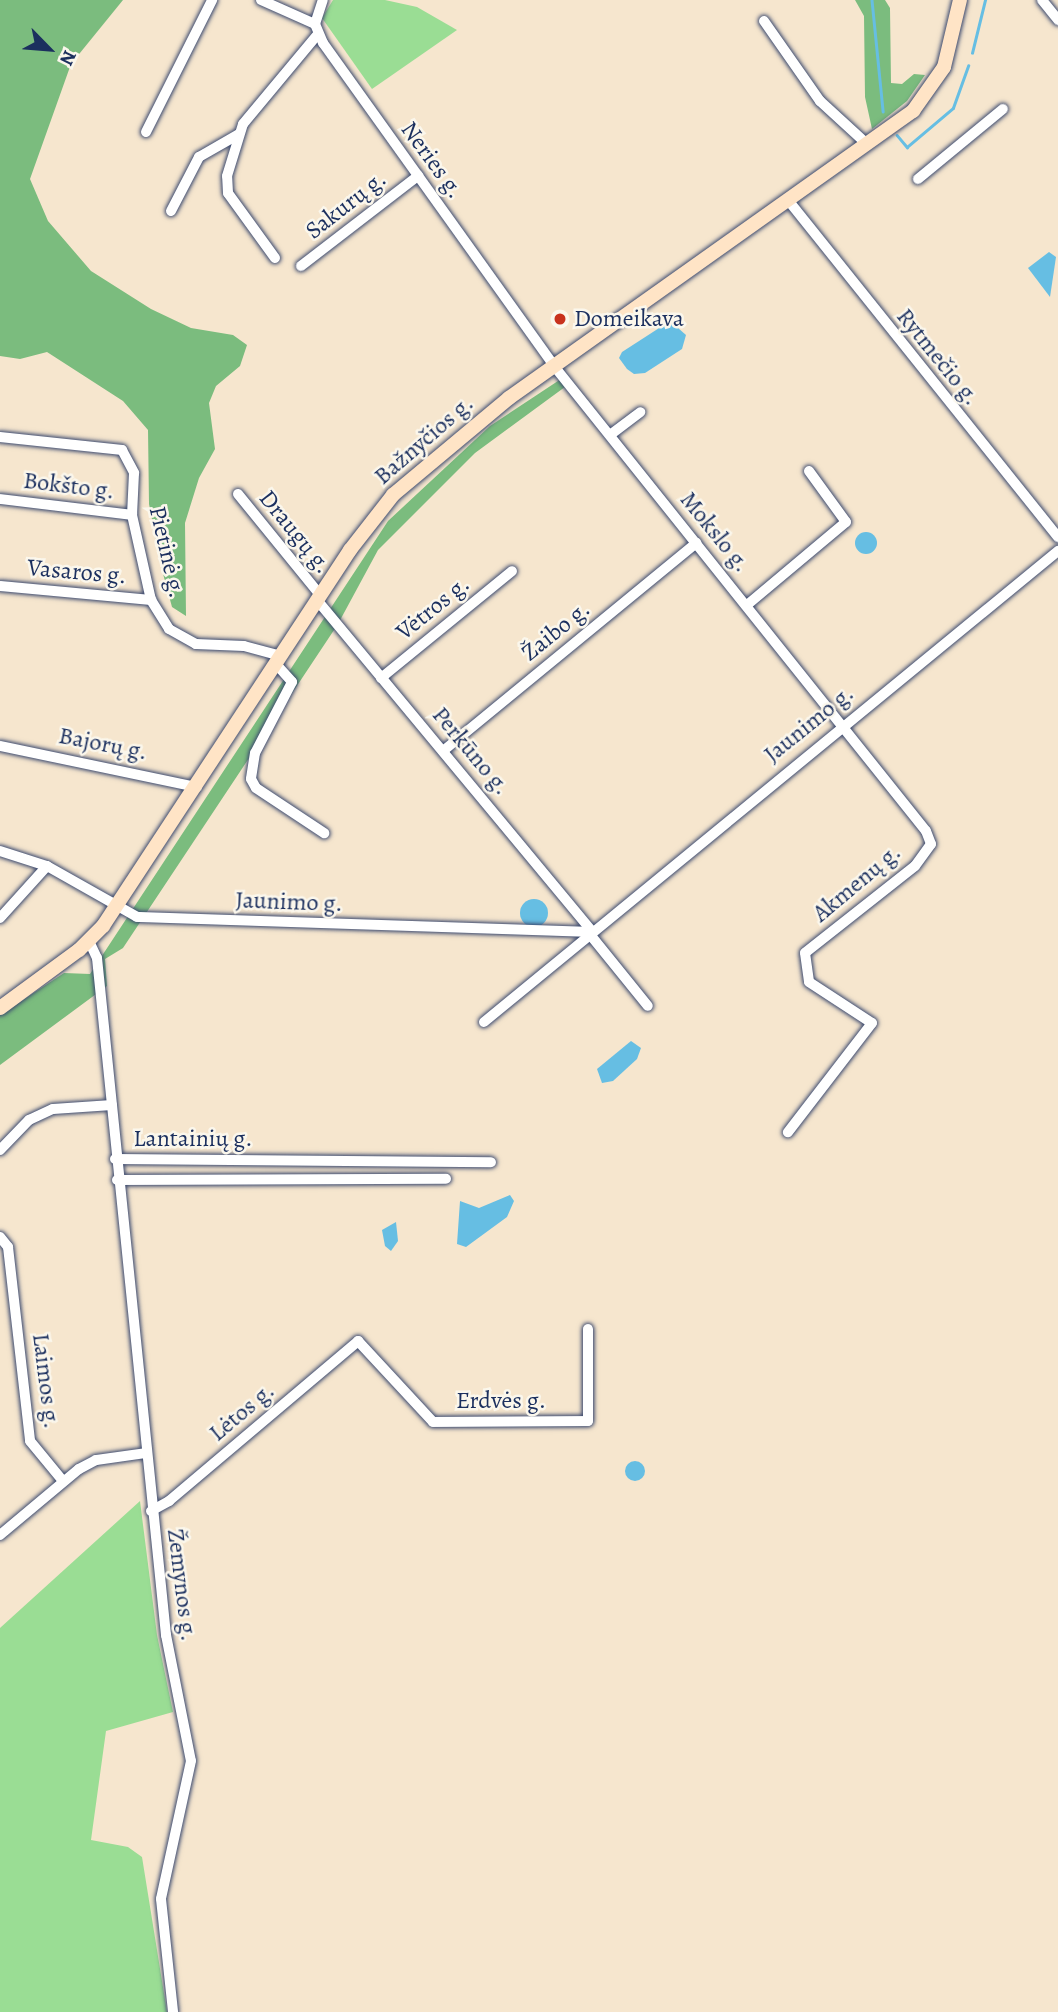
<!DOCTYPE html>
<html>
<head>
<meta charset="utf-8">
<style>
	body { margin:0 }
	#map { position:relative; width:1058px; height:2012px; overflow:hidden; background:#f6e6ce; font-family:Alegreya,serif }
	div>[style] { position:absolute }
	.green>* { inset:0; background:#9add94 }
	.forest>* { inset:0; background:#7bbc7e }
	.water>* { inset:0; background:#66bee3 }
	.round { border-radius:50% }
	.stream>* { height:2.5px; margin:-1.25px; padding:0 1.25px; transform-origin:1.25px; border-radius:1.25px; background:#66bee3 }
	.roads { filter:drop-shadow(0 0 2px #3c4a6f) drop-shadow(0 0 2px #3c4a6f) }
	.minor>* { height:10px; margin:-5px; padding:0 5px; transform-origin:5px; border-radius:5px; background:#fff }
	.secondary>* { height:14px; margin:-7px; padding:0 7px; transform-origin:7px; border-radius:7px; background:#ffe4c6 }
	.dots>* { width:19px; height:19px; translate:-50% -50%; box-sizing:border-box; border:4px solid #fbf7ec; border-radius:50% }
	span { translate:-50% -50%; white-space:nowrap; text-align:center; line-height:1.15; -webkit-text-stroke:5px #fbf7ec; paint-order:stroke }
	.street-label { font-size:24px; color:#1b2f5e }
	.poi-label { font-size:24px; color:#1b2f5e }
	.left { translate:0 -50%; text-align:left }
	.north { position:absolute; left:14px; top:14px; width:70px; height:70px; -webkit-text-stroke:5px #fbf7ec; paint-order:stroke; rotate:115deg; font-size:19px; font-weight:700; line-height:28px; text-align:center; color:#1b2f5e }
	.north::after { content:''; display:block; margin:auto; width:24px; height:32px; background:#1b2f5e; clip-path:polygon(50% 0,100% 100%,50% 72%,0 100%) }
</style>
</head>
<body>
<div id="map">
	<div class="green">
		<i style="clip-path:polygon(333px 0,385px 0,417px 7px,457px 30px,372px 89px,322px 18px)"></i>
		<i style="clip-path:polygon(140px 1501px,157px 1635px,173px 1712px,106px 1731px,91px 1840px,128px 1847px,142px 1857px,167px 2012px,0 2012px,0 1628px)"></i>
	</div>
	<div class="forest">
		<i style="clip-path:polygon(0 0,123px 0,71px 64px,30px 179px,48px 221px,91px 271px,151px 309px,191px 328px,233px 335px,247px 345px,240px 366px,216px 386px,209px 403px,215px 449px,199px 478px,185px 523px,186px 616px,172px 607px,162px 570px,149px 504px,148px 430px,123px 401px,47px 352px,20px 359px,0 356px)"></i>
		<i style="clip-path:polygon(855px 0,885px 0,890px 8px,891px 83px,902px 84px,914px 74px,925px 75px,907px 101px,872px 129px,865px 97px,864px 16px)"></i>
		<i style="clip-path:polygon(564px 377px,569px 384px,475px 453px,378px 550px,338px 624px,123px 948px,105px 959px,107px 986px,0 1065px,0 1015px,64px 973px,90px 974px,388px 521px,490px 426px)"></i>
	</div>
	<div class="water">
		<i style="clip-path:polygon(1049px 252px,1056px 257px,1050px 297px,1028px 268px)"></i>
		<i style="clip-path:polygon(670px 321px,686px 335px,682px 349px,645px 373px,634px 374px,627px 369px,619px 358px,622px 352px)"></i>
		<i class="round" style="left:855px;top:532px;width:22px;height:22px"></i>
		<i class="round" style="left:520px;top:899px;width:28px;height:28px"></i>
		<i style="clip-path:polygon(631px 1041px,641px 1048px,637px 1059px,613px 1081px,602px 1083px,597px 1069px)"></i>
		<i style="clip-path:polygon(510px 1195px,514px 1201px,507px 1217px,466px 1247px,457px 1244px,460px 1201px,479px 1208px)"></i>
		<i style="clip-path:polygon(396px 1222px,398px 1241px,391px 1251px,385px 1246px,382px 1230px)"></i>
		<i class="round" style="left:625px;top:1461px;width:20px;height:20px"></i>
	</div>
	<div class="stream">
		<i style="left:872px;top:0;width:112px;rotate:84.3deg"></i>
		<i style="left:972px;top:53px;width:55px;rotate:-76.2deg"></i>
		<i style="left:897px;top:135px;width:16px;rotate:50deg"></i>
		<i style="left:907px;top:147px;width:60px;rotate:-40.3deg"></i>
		<i style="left:953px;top:108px;width:45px;rotate:-70.3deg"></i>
	</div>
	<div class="roads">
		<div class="minor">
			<i style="left:261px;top:0;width:59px;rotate:24deg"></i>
			<i style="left:315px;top:24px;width:21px;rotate:67deg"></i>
			<i style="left:323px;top:43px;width:397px;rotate:54.4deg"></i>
			<i style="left:554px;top:366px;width:595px;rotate:51.34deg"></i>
			<i style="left:926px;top:831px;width:14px;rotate:69deg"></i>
			<i style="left:931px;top:844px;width:27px;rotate:126deg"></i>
			<i style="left:915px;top:866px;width:140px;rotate:141.7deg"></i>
			<i style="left:805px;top:953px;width:29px;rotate:82deg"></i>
			<i style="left:809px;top:982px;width:75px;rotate:33.1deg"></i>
			<i style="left:872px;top:1023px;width:138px;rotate:127.6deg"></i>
			<i style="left:1042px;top:0;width:26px;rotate:51deg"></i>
			<i style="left:764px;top:21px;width:98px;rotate:55deg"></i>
			<i style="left:820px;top:101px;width:64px;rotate:42.5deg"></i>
			<i style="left:315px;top:24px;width:25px;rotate:-72deg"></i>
			<i style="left:146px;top:132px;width:148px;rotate:-63.4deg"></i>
			<i style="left:918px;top:179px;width:110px;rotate:-39.5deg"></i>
			<i style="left:788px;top:200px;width:432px;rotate:51.3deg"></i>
			<i style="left:171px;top:211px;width:61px;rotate:-62.6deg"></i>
			<i style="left:199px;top:157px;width:46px;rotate:-29.9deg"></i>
			<i style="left:275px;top:258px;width:80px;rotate:-125.9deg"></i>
			<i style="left:228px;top:193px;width:17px;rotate:-93deg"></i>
			<i style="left:227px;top:176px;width:54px;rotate:-72.9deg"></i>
			<i style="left:243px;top:124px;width:117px;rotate:-50.2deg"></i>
			<i style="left:301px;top:266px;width:148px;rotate:-37.6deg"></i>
			<i style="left:610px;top:435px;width:38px;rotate:-37deg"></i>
			<i style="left:0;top:437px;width:123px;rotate:6.1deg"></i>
			<i style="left:122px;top:450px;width:26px;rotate:62deg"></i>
			<i style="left:134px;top:473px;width:42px;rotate:92.7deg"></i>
			<i style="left:132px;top:515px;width:87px;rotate:77.4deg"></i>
			<i style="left:151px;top:600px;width:34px;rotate:58deg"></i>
			<i style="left:169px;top:629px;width:31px;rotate:29deg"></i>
			<i style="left:196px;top:644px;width:48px;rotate:2.4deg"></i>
			<i style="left:244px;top:646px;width:38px;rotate:15deg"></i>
			<i style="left:238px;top:494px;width:132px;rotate:50.9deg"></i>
			<i style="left:0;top:499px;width:133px;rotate:6.9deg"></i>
			<i style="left:0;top:586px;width:152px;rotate:5.3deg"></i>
			<i style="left:317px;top:600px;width:429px;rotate:50.3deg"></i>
			<i style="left:747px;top:605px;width:129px;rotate:-40deg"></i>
			<i style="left:846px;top:522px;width:63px;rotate:-126deg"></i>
			<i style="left:276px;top:664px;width:24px;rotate:48deg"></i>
			<i style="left:292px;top:682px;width:80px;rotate:117.5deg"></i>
			<i style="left:255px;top:753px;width:26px;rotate:99deg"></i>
			<i style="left:251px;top:779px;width:10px;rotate:61deg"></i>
			<i style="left:256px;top:788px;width:82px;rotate:33.5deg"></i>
			<i style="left:381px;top:678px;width:169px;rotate:-39.2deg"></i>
			<i style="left:0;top:746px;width:201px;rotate:11.8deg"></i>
			<i style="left:443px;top:751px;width:328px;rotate:-39.4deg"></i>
			<i style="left:0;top:851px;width:49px;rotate:17.7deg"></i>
			<i style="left:47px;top:866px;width:103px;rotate:29.5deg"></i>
			<i style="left:137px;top:917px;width:451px;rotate:1.9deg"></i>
			<i style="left:588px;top:932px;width:95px;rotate:51deg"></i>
			<i style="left:0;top:918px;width:70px;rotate:-47.9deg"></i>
			<i style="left:89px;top:941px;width:19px;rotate:65deg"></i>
			<i style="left:97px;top:958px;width:681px;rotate:84.18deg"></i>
			<i style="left:166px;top:1635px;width:128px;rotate:78.8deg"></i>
			<i style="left:191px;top:1761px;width:141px;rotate:102.3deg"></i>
			<i style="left:161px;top:1899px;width:114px;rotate:83.9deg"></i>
			<i style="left:484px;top:1022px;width:743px;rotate:-39.37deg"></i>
			<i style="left:0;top:1150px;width:42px;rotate:-46deg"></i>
			<i style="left:29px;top:1120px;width:26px;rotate:-25deg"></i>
			<i style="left:53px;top:1109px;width:59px;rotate:-3.9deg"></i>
			<i style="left:115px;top:1159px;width:376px;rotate:0.5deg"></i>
			<i style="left:117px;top:1180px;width:329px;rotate:-0.2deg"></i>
			<i style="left:0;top:1237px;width:13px;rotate:51deg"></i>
			<i style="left:8px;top:1247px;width:195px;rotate:83.5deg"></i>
			<i style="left:30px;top:1441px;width:52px;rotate:50.5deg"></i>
			<i style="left:151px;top:1511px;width:21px;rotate:-29deg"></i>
			<i style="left:169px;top:1501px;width:248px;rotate:-40.2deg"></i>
			<i style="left:358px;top:1341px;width:110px;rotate:47.2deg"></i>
			<i style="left:433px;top:1422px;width:155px;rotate:-0.4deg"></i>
			<i style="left:588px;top:1421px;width:92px;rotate:-90deg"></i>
			<i style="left:0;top:1535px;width:103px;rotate:-39.9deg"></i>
			<i style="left:79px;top:1469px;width:19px;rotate:-28deg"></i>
			<i style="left:96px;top:1460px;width:50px;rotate:-8deg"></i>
		</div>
		<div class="secondary">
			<i style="left:0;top:1008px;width:98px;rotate:-36.3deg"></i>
			<i style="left:79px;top:950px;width:34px;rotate:-45deg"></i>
			<i style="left:103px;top:926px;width:450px;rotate:-56.7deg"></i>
			<i style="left:350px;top:550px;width:70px;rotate:-52deg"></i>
			<i style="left:393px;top:495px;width:151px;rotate:-39.9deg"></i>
			<i style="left:509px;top:398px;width:496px;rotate:-35.4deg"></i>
			<i style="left:913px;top:111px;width:54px;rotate:-54.8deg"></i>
			<i style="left:944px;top:67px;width:69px;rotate:-76.6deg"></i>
		</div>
	</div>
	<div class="dots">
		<i style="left:560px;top:319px;background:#c8321e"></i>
	</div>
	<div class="street-label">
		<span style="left:432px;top:160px;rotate:54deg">Neries g.</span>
		<span style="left:346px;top:205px;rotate:-38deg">Sakurų g.</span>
		<span style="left:938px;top:357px;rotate:51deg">Rytmečio g.</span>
		<span style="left:424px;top:440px;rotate:-41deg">Bažnyčios g.</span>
		<span style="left:69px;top:486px;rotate:7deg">Bokšto g.</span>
		<span style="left:295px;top:532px;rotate:51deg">Draugų g.</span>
		<span style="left:715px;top:532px;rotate:51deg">Mokslo g.</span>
		<span style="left:167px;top:552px;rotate:77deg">Pietinė g.</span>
		<span style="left:77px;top:572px;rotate:5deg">Vasaros g.</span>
		<span style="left:433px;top:608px;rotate:-39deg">Vėtros g.</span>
		<span style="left:556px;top:631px;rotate:-39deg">Žaibo g.</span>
		<span style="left:809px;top:724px;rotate:-39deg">Jaunimo g.</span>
		<span style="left:103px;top:744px;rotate:11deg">Bajorų g.</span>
		<span style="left:471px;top:751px;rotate:50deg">Perkūno g.</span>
		<span style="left:857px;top:883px;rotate:-40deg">Akmenų g.</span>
		<span style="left:289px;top:902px;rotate:2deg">Jaunimo g.</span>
		<span style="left:193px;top:1139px">Lantainių g.</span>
		<span style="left:46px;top:1381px;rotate:83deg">Laimos g.</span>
		<span style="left:501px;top:1401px">Erdvės g.</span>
		<span style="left:242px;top:1412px;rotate:-40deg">Lėtos g.</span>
		<span style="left:182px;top:1585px;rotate:83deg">Žemynos g.</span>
	</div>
	<div class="poi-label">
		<span class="left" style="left:574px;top:319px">Domeikava</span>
	</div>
	<div class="north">N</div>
</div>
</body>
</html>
